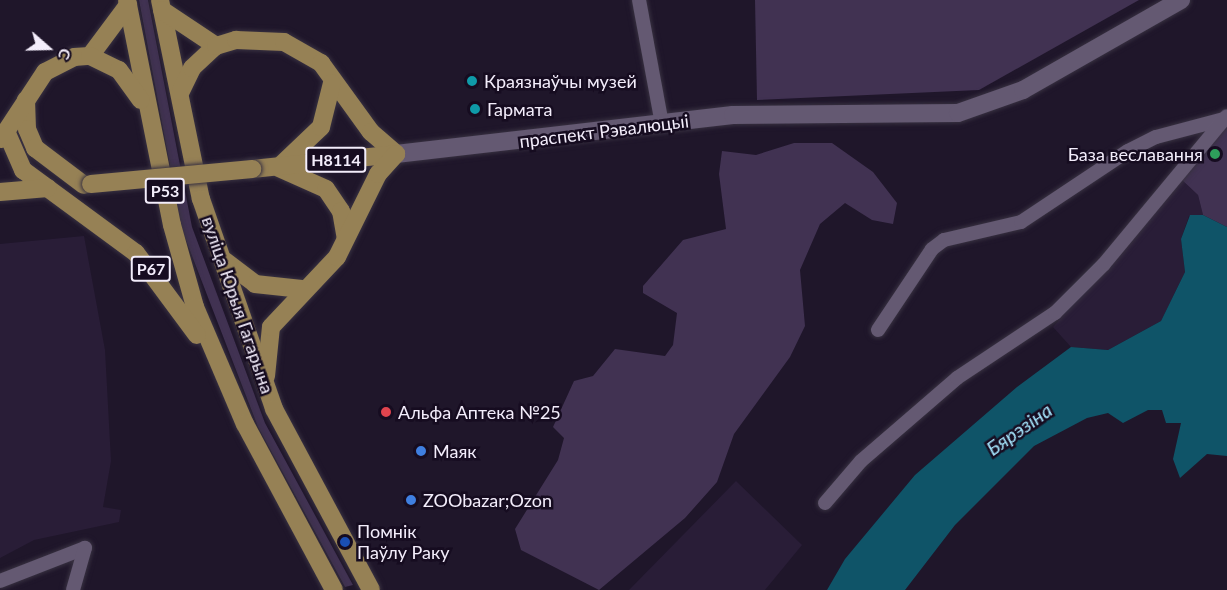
<!DOCTYPE html>
<html>
<head>
<meta charset="utf-8">
<style>
	body { margin:0 }
	#map { position:relative; width:1227px; height:590px; overflow:hidden; background:#1f162a; font-family:Lato,sans-serif }
	div>[style] { position:absolute }
	.built>* { inset:0; background:#291d37 }
	.green>* { inset:0; background:#413252 }
	.water>* { inset:0; background:#0f5468 }
	.roads { filter:drop-shadow(0 0 2px #383141) drop-shadow(0 0 2px #383141) }
	.street>* { height:14px; margin:-7px; padding:0 7px; transform-origin:7px; border-radius:7px; background:#645972 }
	.secondary>* { height:18px; margin:-9px; padding:0 9px; transform-origin:9px; border-radius:9px; background:#645972 }
	.primary>* { height:18px; margin:-9px; padding:0 9px; transform-origin:9px; border-radius:9px; background:#968155 }
	.bridges { filter:drop-shadow(0 0 2px #383141) drop-shadow(0 0 2px #383141) }
	.primary-bridge>* { height:18px; margin:-9px; padding:0 9px; transform-origin:9px; border-radius:9px; background:#968155 }
	.dots>* { width:16px; height:16px; translate:-50% -50%; box-sizing:border-box; border:3px solid #160c20; border-radius:50% }
	span { translate:-50% -50%; white-space:nowrap; text-align:center; line-height:1.15; -webkit-text-stroke:5px #160c20; paint-order:stroke }
	.shield-label span { padding:2px 4px; background:#160c20; border:2px solid; border-radius:4px; -webkit-text-stroke-width:0 }
	.shield-label { font-size:16px; color:#f3edfb; font-weight:700 }
	.poi-label { font-size:18px; color:#f3edfb }
	.left { translate:0 -50%; text-align:left }
	.right { translate:-100% -50%; text-align:right }
	.street-label { font-size:18px; color:#f3edfb }
	.water-label { font-size:20px; color:#a4e3fb; font-style:italic }
	.north { position:absolute; left:18px; top:18px; width:60px; height:60px; -webkit-text-stroke:4px #160c20; paint-order:stroke; rotate:110deg; font-size:16px; font-weight:700; line-height:24px; text-align:center; color:#f3edfb }
	.north::after { content:''; display:block; margin:auto; width:21px; height:27px; background:#f3edfb; clip-path:polygon(50% 0,100% 100%,50% 72%,0 100%) }
</style>
</head>
<body>
<div id="map">
	<div class="built">
		<i style="clip-path:polygon(1182px 180px,1198px 195px,1203px 215px,1189px 216px,1181px 239px,1185px 272px,1161px 321px,1108px 350px,1071px 347px,1053px 327px)"></i>
		<i style="clip-path:polygon(84px 236px,105px 350px,111px 461px,103px 507px,121px 510px,119px 522px,34px 540px,0 558px,0 244px)"></i>
		<i style="clip-path:polygon(736px 481px,802px 545px,765px 590px,629px 590px)"></i>
	</div>
	<div class="green">
		<i style="clip-path:polygon(139px 0,148px 0,192px 227px,265px 423px,353px 585px,345px 587px,258px 427px,182px 230px)"></i>
		<i style="clip-path:polygon(755px 0,1139px 0,979px 90px,757px 100px)"></i>
		<i style="clip-path:polygon(1227px 126px,1227px 227px,1203px 215px,1198px 195px,1182px 180px)"></i>
		<i style="clip-path:polygon(794px 143px,832px 143px,873px 172px,897px 203px,893px 224px,872px 220px,845px 203px,820px 224px,800px 270px,805px 326px,790px 357px,734px 434px,717px 482px,685px 518px,599px 590px,521px 550px,515px 529px,558px 460px,564px 438px,553px 427px,574px 381px,593px 376px,615px 349px,665px 356px,673px 345px,677px 313px,643px 293px,643px 286px,683px 240px,726px 229px,719px 174px,722px 151px,756px 155px)"></i>
	</div>
	<div class="water">
		<i style="clip-path:polygon(1190px 215px,1203px 215px,1227px 227px,1227px 456px,1207px 454px,1180px 478px,1173px 459px,1181px 423px,1166px 423px,1162px 410px,1148px 410px,1123px 423px,1108px 413px,1087px 418px,1034px 446px,955px 525px,905px 590px,827px 590px,845px 559px,915px 475px,1017px 387px,1071px 347px,1108px 350px,1161px 321px,1185px 272px,1181px 239px)"></i>
	</div>
	<div class="roads">
		<div class="street">
			<i style="left:639px;top:0;width:126px;rotate:79.5deg"></i>
			<i style="left:878px;top:330px;width:97px;rotate:-56.3deg"></i>
			<i style="left:932px;top:249px;width:15px;rotate:-37deg"></i>
			<i style="left:944px;top:240px;width:79px;rotate:-13.2deg"></i>
			<i style="left:1021px;top:222px;width:128px;rotate:-33.6deg"></i>
			<i style="left:1128px;top:151px;width:31px;rotate:-27deg"></i>
			<i style="left:1156px;top:137px;width:70px;rotate:-14.8deg"></i>
			<i style="left:825px;top:503px;width:55px;rotate:-49.4deg"></i>
			<i style="left:861px;top:461px;width:127px;rotate:-40.8deg"></i>
			<i style="left:957px;top:378px;width:118px;rotate:-33.6deg"></i>
			<i style="left:1055px;top:313px;width:69px;rotate:-45deg"></i>
			<i style="left:1104px;top:264px;width:192px;rotate:-50.3deg"></i>
			<i style="left:0;top:581px;width:91px;rotate:-21.2deg"></i>
			<i style="left:73px;top:590px;width:44px;rotate:-74.1deg"></i>
		</div>
		<div class="secondary">
			<i style="left:396px;top:154px;width:339px;rotate:-6.6deg"></i>
			<i style="left:733px;top:115px;width:225px;rotate:-0.5deg"></i>
			<i style="left:958px;top:113px;width:69px;rotate:-19.5deg"></i>
			<i style="left:1023px;top:90px;width:182px;rotate:-29.7deg"></i>
		</div>
		<div class="primary">
			<i style="left:127px;top:0;width:229px;rotate:78.7deg"></i>
			<i style="left:172px;top:225px;width:85px;rotate:74.3deg"></i>
			<i style="left:195px;top:307px;width:127px;rotate:66.9deg"></i>
			<i style="left:245px;top:424px;width:188px;rotate:61.8deg"></i>
			<i style="left:160px;top:0;width:203px;rotate:78.4deg"></i>
			<i style="left:201px;top:199px;width:222px;rotate:70.8deg"></i>
			<i style="left:274px;top:409px;width:205px;rotate:61.8deg"></i>
			<i style="left:162px;top:10px;width:65px;rotate:33.7deg"></i>
			<i style="left:90px;top:56px;width:64px;rotate:-53.3deg"></i>
			<i style="left:181px;top:91px;width:25px;rotate:-64deg"></i>
			<i style="left:192px;top:68px;width:33px;rotate:-43deg"></i>
			<i style="left:216px;top:46px;width:21px;rotate:-17deg"></i>
			<i style="left:236px;top:40px;width:48px;rotate:2.4deg"></i>
			<i style="left:284px;top:42px;width:43px;rotate:29.6deg"></i>
			<i style="left:321px;top:63px;width:85px;rotate:54.1deg"></i>
			<i style="left:371px;top:132px;width:33px;rotate:41deg"></i>
			<i style="left:26px;top:100px;width:29px;rotate:88deg"></i>
			<i style="left:27px;top:129px;width:21px;rotate:67deg"></i>
			<i style="left:35px;top:148px;width:61px;rotate:37.1deg"></i>
			<i style="left:6px;top:131px;width:43px;rotate:66.4deg"></i>
			<i style="left:23px;top:170px;width:140px;rotate:36.3deg"></i>
			<i style="left:136px;top:253px;width:102px;rotate:53.4deg"></i>
			<i style="left:1px;top:139px;width:80px;rotate:-56.7deg"></i>
			<i style="left:45px;top:72px;width:33px;rotate:-27deg"></i>
			<i style="left:74px;top:57px;width:16px;rotate:-4deg"></i>
			<i style="left:90px;top:56px;width:32px;rotate:26deg"></i>
			<i style="left:119px;top:70px;width:37px;rotate:54deg"></i>
			<i style="left:281px;top:165px;width:55px;rotate:-43.5deg"></i>
			<i style="left:321px;top:127px;width:45px;rotate:-76deg"></i>
			<i style="left:279px;top:168px;width:51px;rotate:24.1deg"></i>
			<i style="left:326px;top:189px;width:27px;rotate:56deg"></i>
			<i style="left:341px;top:211px;width:27px;rotate:80deg"></i>
			<i style="left:252px;top:169px;width:145px;rotate:-5.9deg"></i>
			<i style="left:0;top:192px;width:48px;rotate:-4.8deg"></i>
			<i style="left:225px;top:261px;width:38px;rotate:37deg"></i>
			<i style="left:255px;top:284px;width:47px;rotate:6.1deg"></i>
			<i style="left:266px;top:376px;width:49px;rotate:-84.2deg"></i>
			<i style="left:271px;top:327px;width:96px;rotate:-46.7deg"></i>
			<i style="left:337px;top:257px;width:93px;rotate:-63.7deg"></i>
			<i style="left:378px;top:174px;width:27px;rotate:-48deg"></i>
		</div>
	</div>
	<div class="bridges">
		<div class="primary-bridge">
			<i style="left:91px;top:184px;width:162px;rotate:-5.3deg"></i>
		</div>
	</div>
	<div class="dots">
		<i style="left:472px;top:81px;background:#0f9aa8"></i>
		<i style="left:475px;top:109px;background:#0f9aa8"></i>
		<i style="left:1215px;top:154px;background:#2e9e5b"></i>
		<i style="left:386px;top:412px;background:#e0444e"></i>
		<i style="left:421px;top:451px;background:#3f7fe0"></i>
		<i style="left:411px;top:500px;background:#3f7fe0"></i>
		<i style="left:345px;top:542px;background:#1a4fb4"></i>
	</div>
	<div class="shield-label">
		<span style="left:336px;top:160px">Н8114</span>
		<span style="left:165px;top:191px">Р53</span>
		<span style="left:151px;top:269px">Р67</span>
	</div>
	<div class="poi-label">
		<span class="left" style="left:484px;top:81px">Краязнаўчы музей</span>
		<span class="left" style="left:487px;top:109px">Гармата</span>
		<span class="right" style="left:1203px;top:154px">База веславання</span>
		<span class="left" style="left:398px;top:412px">Альфа Аптека №25</span>
		<span class="left" style="left:433px;top:451px">Маяк</span>
		<span class="left" style="left:423px;top:500px">ZOObazar;Ozon</span>
		<span class="left" style="left:357px;top:542px">Помнік<br>Паўлу Раку</span>
	</div>
	<div class="street-label">
		<span style="left:604px;top:131px;rotate:-7deg">праспект Рэвалюцыі</span>
		<span style="left:238px;top:305px;rotate:71deg">вуліца Юрыя Гагарына</span>
	</div>
	<div class="water-label">
		<span style="left:1019px;top:429px;rotate:-35deg">Бярэзіна</span>
	</div>
	<div class="north">С</div>
</div>
</body>
</html>
